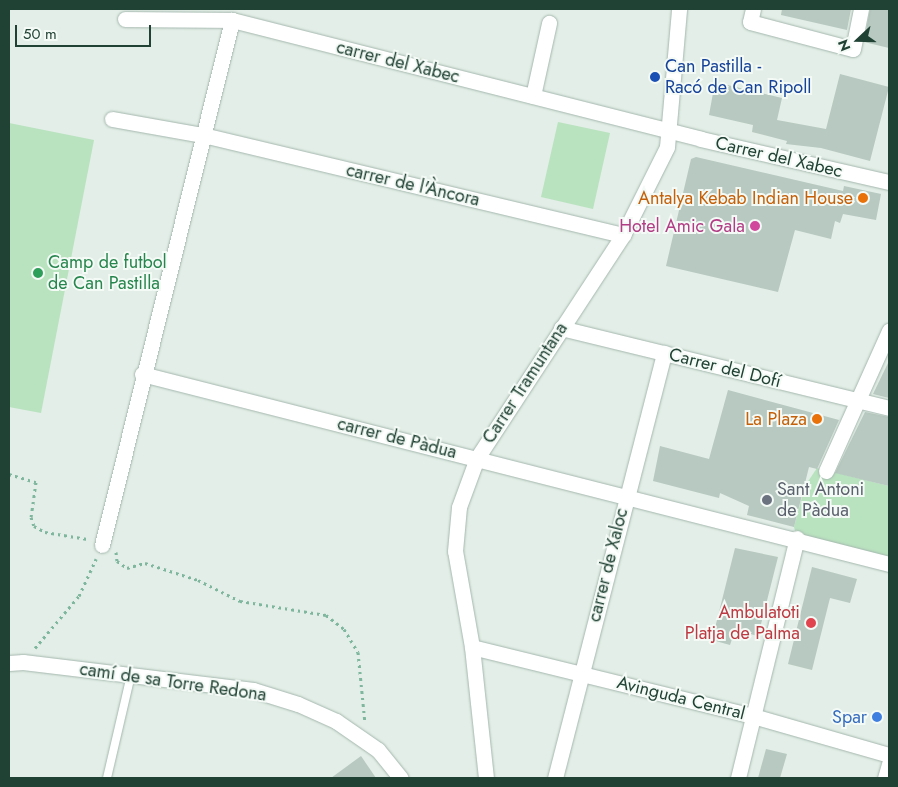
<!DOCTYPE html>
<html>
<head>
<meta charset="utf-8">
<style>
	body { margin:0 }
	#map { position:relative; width:898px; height:787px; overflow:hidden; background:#e2eee7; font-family:Jost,sans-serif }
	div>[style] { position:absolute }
	.green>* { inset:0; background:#b9e2bf }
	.building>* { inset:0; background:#b7c9c0 }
	.path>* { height:3px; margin-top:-1.5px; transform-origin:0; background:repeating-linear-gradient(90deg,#7fb69e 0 2.5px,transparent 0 6.5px) }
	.roads { filter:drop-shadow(0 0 1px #a4b7ae) drop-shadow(0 0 1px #a4b7ae) }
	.lane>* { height:8px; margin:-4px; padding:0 4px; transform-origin:4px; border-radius:4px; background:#fff }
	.street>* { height:15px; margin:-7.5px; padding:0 7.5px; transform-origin:7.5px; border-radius:7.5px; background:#fff }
	.secondary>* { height:15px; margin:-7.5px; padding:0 7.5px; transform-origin:7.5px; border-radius:7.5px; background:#fff }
	.dots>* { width:14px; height:14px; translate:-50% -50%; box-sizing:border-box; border:2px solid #f4faf6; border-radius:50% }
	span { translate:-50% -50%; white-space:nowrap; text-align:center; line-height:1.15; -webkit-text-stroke:4px #f4faf6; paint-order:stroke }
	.street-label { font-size:18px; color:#204234 }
	.transit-label { font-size:18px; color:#164399 }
	.left { translate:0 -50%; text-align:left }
	.food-label { font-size:18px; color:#c56008 }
	.right { translate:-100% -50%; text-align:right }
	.hotel-label { font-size:18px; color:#b23c85 }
	.leisure-label { font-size:18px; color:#27864d }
	.worship-label { font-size:18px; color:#5b616d }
	.health-label { font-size:18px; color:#be3a42 }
	.shop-label { font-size:18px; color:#366cbe }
	.frame { position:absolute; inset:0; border:10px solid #204234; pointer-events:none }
	.north { position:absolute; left:833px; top:15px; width:50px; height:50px; -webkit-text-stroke:4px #f4faf6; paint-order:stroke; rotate:249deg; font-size:14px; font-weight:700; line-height:20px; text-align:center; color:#204234 }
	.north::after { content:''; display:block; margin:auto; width:18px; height:22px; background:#204234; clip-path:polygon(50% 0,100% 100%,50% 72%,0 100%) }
	.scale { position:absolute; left:15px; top:25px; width:136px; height:22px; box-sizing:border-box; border:2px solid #204234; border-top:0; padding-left:6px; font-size:15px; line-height:18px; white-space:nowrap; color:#204234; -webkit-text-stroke:4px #f4faf6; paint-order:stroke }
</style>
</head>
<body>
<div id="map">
	<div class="green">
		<i style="clip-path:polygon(558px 122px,610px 133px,593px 209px,541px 197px)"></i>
		<i style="clip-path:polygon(9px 123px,94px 140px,41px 413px,9px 407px)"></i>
		<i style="clip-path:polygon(817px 468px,889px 486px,889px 564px,797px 538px,794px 527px,805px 486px)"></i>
	</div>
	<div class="building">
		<i style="clip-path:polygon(782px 9px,851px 9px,847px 30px,781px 15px)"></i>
		<i style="clip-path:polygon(870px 9px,889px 9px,889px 48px,864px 42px)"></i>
		<i style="clip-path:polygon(840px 74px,889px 87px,870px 161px,821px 148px,786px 144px,787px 141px,752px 132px,753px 125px,709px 115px,715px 82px,782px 98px,777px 120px,826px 129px)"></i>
		<i style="clip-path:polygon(696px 157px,843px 191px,844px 186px,881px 194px,876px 220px,843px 214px,840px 223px,835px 221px,831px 239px,795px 230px,778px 292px,666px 266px,691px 159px)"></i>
		<i style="clip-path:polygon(889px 361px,889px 398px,873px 394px)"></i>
		<i style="clip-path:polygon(728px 390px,839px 420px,817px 469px,809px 467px,794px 527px,747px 515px,749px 506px,720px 493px,719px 498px,653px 481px,660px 446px,709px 459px)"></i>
		<i style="clip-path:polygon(865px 412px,889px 417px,889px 486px,835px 473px)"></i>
		<i style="clip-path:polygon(735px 548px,778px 557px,758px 636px,735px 630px,730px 645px,712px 640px)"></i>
		<i style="clip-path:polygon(812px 567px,857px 579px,850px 603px,830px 598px,812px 670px,788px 664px)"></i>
		<i style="clip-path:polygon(766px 749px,787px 754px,780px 778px,758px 778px)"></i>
		<i style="clip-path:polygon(361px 756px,376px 778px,331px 778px)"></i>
	</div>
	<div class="path">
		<i style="left:9px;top:474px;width:28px;rotate:17deg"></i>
		<i style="left:36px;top:482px;width:35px;rotate:98deg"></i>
		<i style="left:31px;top:517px;width:9px;rotate:72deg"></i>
		<i style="left:34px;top:526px;width:13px;rotate:29deg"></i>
		<i style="left:45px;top:532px;width:43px;rotate:9.5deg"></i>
		<i style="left:116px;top:552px;width:9px;rotate:84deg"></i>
		<i style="left:117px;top:561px;width:12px;rotate:35deg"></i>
		<i style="left:127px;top:568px;width:19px;rotate:-16deg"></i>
		<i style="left:145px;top:563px;width:56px;rotate:17.8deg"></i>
		<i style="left:198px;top:580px;width:47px;rotate:26.6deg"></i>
		<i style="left:240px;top:601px;width:87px;rotate:9.2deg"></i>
		<i style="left:326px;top:615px;width:23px;rotate:38deg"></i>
		<i style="left:344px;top:629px;width:27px;rotate:59deg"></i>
		<i style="left:358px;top:652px;width:71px;rotate:84.4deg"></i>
		<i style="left:35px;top:648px;width:68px;rotate:-49.8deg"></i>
		<i style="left:79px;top:596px;width:41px;rotate:-65.3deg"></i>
	</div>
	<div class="roads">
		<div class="lane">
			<i style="left:107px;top:778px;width:106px;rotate:-76.9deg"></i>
		</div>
		<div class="street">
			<i style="left:753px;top:9px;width:13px;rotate:103deg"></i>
			<i style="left:750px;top:22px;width:106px;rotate:14.7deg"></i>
			<i style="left:853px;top:49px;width:41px;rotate:-78.7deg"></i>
			<i style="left:125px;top:19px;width:107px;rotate:0.5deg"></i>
			<i style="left:232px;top:20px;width:484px;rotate:14.2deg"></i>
			<i style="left:701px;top:139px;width:193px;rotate:12.9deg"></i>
			<i style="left:533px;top:96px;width:75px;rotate:-77.6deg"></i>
			<i style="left:112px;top:119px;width:92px;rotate:10deg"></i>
			<i style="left:203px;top:135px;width:432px;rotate:13.4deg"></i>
			<i style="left:561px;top:328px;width:338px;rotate:13.7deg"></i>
			<i style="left:142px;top:374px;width:771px;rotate:14.27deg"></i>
			<i style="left:826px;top:471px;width:154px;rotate:-65.8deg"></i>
			<i style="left:102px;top:545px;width:541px;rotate:-76.09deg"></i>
			<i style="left:472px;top:647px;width:289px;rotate:13.8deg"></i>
			<i style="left:753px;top:716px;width:141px;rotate:16deg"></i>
			<i style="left:9px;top:663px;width:14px;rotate:-4deg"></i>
			<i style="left:23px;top:662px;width:232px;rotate:6.9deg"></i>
			<i style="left:253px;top:690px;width:47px;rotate:17.3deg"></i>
			<i style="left:298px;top:704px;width:42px;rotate:24.1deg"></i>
			<i style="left:336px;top:721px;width:51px;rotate:34.6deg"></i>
			<i style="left:378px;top:750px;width:36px;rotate:51deg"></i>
			<i style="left:555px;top:778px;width:439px;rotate:-75.6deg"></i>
			<i style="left:738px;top:778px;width:247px;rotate:-76.2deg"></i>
			<i style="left:885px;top:778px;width:15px;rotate:-74deg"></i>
		</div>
		<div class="secondary">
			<i style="left:486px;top:778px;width:132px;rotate:-96.1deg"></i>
			<i style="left:472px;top:647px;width:97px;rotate:-100deg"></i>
			<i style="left:455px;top:551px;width:44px;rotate:-84.8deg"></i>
			<i style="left:459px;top:507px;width:52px;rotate:-69.8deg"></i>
			<i style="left:477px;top:458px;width:267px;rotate:-56.8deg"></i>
			<i style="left:623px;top:235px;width:98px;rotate:-63.4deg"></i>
			<i style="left:667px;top:147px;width:139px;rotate:-85deg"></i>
		</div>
	</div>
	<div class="dots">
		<i style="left:655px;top:77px;background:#1a4fb4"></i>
		<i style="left:863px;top:198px;background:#e8710a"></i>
		<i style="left:755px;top:226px;background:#d1479c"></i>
		<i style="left:38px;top:273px;background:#2e9e5b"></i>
		<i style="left:817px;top:419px;background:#e8710a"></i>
		<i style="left:767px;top:500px;background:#6b7280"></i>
		<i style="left:811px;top:623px;background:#e0444e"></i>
		<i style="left:877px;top:717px;background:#3f7fe0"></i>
	</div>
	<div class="street-label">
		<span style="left:398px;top:62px;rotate:14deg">carrer del Xabec</span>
		<span style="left:779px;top:157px;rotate:13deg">Carrer del Xabec</span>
		<span style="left:413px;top:185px;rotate:13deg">carrer de l'Àncora</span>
		<span style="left:725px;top:368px;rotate:14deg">Carrer del Dofí</span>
		<span style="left:525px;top:383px;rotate:-57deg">Carrer Tramuntana</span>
		<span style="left:397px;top:438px;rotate:14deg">carrer de Pàdua</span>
		<span style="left:608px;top:565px;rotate:-76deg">carrer de Xaloc</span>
		<span style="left:173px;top:682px;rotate:8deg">camí de sa Torre Redona</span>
		<span style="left:681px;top:698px;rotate:14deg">Avinguda Central</span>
	</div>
	<div class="transit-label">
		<span class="left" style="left:665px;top:77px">Can Pastilla -<br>Racó de Can Ripoll</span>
	</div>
	<div class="food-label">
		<span class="right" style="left:853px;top:198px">Antalya Kebab Indian House</span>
		<span class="right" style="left:807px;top:419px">La Plaza</span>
	</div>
	<div class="hotel-label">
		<span class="right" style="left:745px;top:226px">Hotel Amic Gala</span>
	</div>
	<div class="leisure-label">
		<span class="left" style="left:48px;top:273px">Camp de futbol<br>de Can Pastilla</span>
	</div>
	<div class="worship-label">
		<span class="left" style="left:777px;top:500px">Sant Antoni<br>de Pàdua</span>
	</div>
	<div class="health-label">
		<span class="right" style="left:800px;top:623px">Ambulatoti<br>Platja de Palma</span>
	</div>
	<div class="shop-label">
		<span class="right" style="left:867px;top:717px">Spar</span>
	</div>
	<div class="frame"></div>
	<div class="north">N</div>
	<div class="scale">50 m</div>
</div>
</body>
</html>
